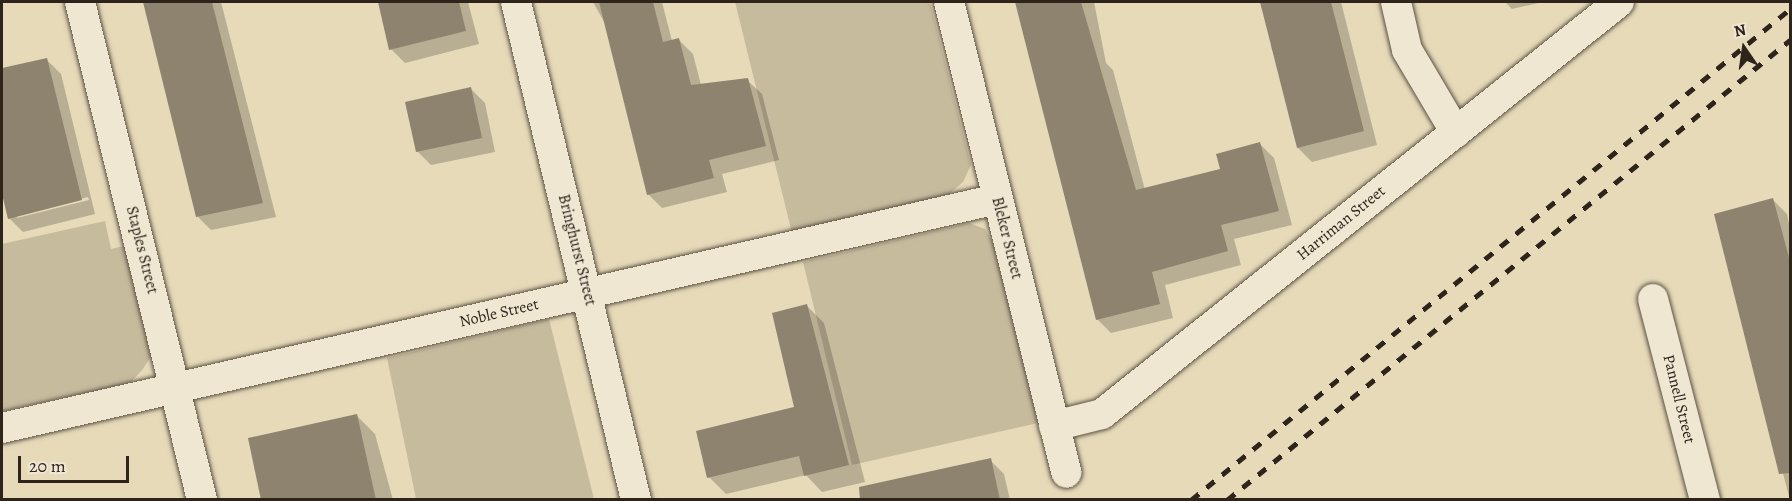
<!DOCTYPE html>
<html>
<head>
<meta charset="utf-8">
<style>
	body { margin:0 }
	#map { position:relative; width:1792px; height:501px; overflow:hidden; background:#e6dab9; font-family:Alegreya,serif }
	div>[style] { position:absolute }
	.green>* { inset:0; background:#c7bb9e }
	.shadow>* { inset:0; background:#0003 }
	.building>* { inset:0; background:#8e836e }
	.roads { filter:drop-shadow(0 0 2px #5c5243) drop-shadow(0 0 2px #5c5243) }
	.street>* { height:30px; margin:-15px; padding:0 15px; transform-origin:15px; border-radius:15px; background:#efe7d2 }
	.rail>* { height:4.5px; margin-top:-2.25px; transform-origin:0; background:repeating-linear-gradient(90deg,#2e241c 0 10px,transparent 0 20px) }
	span { translate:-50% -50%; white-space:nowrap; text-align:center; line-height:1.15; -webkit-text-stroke:5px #efe7d2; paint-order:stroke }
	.street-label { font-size:16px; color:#2e241c }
	.frame { position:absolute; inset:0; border:3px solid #2e241c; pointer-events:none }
	.north { position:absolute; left:1714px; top:18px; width:60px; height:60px; -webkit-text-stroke:4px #efe7d2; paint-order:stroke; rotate:347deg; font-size:16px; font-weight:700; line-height:24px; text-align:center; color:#2e241c }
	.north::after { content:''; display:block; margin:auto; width:21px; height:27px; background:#2e241c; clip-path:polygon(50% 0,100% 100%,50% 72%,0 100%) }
	.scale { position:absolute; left:18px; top:456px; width:111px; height:27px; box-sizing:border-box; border:3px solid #2e241c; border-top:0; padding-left:8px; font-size:18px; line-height:21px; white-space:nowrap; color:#2e241c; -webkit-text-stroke:4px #efe7d2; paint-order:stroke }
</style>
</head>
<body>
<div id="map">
	<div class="green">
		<i style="clip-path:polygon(735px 2px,930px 2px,971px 165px,963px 182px,948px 195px,792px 233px)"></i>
		<i style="clip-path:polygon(105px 221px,111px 249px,124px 246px,151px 356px,143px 369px,130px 383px,2px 411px,2px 244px)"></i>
		<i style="clip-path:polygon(969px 223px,985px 229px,993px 243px,1038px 423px,852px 465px,803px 262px)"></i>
		<i style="clip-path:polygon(549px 319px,594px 499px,416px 499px,387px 358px)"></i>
	</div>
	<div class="shadow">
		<i style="clip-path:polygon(144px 2px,221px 2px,276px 217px,211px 230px,197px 216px)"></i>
		<i style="clip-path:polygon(380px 2px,468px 2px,479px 44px,405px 63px,391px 49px)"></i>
		<i style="clip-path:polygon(593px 2px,662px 2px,672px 41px,679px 40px,693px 54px,701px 85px,747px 80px,762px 94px,779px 160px,722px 174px,727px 192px,662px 208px,648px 194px,607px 27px)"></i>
		<i style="clip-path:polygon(1018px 2px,1094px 2px,1106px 63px,1113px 70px,1145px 190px,1222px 170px,1260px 144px,1274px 158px,1292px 225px,1234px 239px,1241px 265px,1165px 285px,1173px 318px,1111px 333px,1097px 319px)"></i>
		<i style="clip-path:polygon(1262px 2px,1341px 2px,1377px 145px,1312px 162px,1298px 148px)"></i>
		<i style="clip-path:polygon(1505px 2px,1543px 2px,1512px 9px)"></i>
		<i style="clip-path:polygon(evenodd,47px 60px,61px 74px,95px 214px,23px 232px,9px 218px,2px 183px,2px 69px,47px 60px,88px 197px,89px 200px,17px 218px,17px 215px,88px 197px)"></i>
		<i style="clip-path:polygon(471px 89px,485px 103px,495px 152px,431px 165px,417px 151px)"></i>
		<i style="clip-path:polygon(1773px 200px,1787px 214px,1790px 229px,1790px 500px,1715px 215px)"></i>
		<i style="clip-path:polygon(807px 306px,824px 323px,865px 482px,822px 492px,806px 475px,726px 494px,709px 477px,796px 409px)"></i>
		<i style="clip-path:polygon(357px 416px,375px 434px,393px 500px,263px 500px)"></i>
		<i style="clip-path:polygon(990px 460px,1004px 474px,1010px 500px,907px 500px)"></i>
	</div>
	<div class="building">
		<i style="clip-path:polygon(143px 2px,212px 2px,263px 203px,196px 217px)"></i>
		<i style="clip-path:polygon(378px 2px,459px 2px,466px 31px,389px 50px)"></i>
		<i style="clip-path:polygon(599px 2px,653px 2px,663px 42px,679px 38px,691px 85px,748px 78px,766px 146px,709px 160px,714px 178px,647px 195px)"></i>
		<i style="clip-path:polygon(1015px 2px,1081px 2px,1136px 190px,1220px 169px,1216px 154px,1260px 142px,1279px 211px,1221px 225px,1228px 251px,1152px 272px,1160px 304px,1096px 320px)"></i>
		<i style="clip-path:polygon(1260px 2px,1331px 2px,1364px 131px,1297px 148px)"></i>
		<i style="clip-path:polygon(47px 58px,82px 200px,8px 219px,2px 194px,2px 68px)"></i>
		<i style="clip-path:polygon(471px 87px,482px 138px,416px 152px,405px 102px)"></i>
		<i style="clip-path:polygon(1773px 198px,1791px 265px,1791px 473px,1779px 474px,1714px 214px)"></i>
		<i style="clip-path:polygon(807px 304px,849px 465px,804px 476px,799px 456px,707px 478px,696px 431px,794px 407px,772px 313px)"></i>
		<i style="clip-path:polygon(357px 414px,376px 500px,261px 500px,248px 438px)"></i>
		<i style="clip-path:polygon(991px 458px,1000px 500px,860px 500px,859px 487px)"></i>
	</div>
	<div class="roads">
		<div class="street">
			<i style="left:80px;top:2px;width:513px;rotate:76.23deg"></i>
			<i style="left:516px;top:2px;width:512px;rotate:76.45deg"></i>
			<i style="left:949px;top:2px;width:485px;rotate:76deg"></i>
			<i style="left:1396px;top:2px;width:49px;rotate:77.1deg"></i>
			<i style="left:1407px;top:50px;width:96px;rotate:59.4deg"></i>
			<i style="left:1653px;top:299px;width:208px;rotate:75.5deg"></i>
			<i style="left:1054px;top:426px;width:49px;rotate:-14deg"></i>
			<i style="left:1102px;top:414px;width:661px;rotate:-38.55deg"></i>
			<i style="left:2px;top:428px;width:1021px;rotate:-12.96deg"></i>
		</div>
	</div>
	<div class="rail">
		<i style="left:1191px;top:500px;width:775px;rotate:-39.34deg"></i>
		<i style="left:1227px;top:500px;width:727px;rotate:-39.25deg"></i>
	</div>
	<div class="street-label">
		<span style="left:1341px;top:223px;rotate:-39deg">Harriman Street</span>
		<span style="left:1007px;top:238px;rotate:76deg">Bleker Street</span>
		<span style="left:142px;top:250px;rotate:76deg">Staples Street</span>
		<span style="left:577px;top:250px;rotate:76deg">Bringhurst Street</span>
		<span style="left:499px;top:313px;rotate:-13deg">Noble Street</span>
		<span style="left:1679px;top:399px;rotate:76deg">Pannell Street</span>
	</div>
	<div class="frame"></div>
	<div class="north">N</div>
	<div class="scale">20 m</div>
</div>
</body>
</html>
